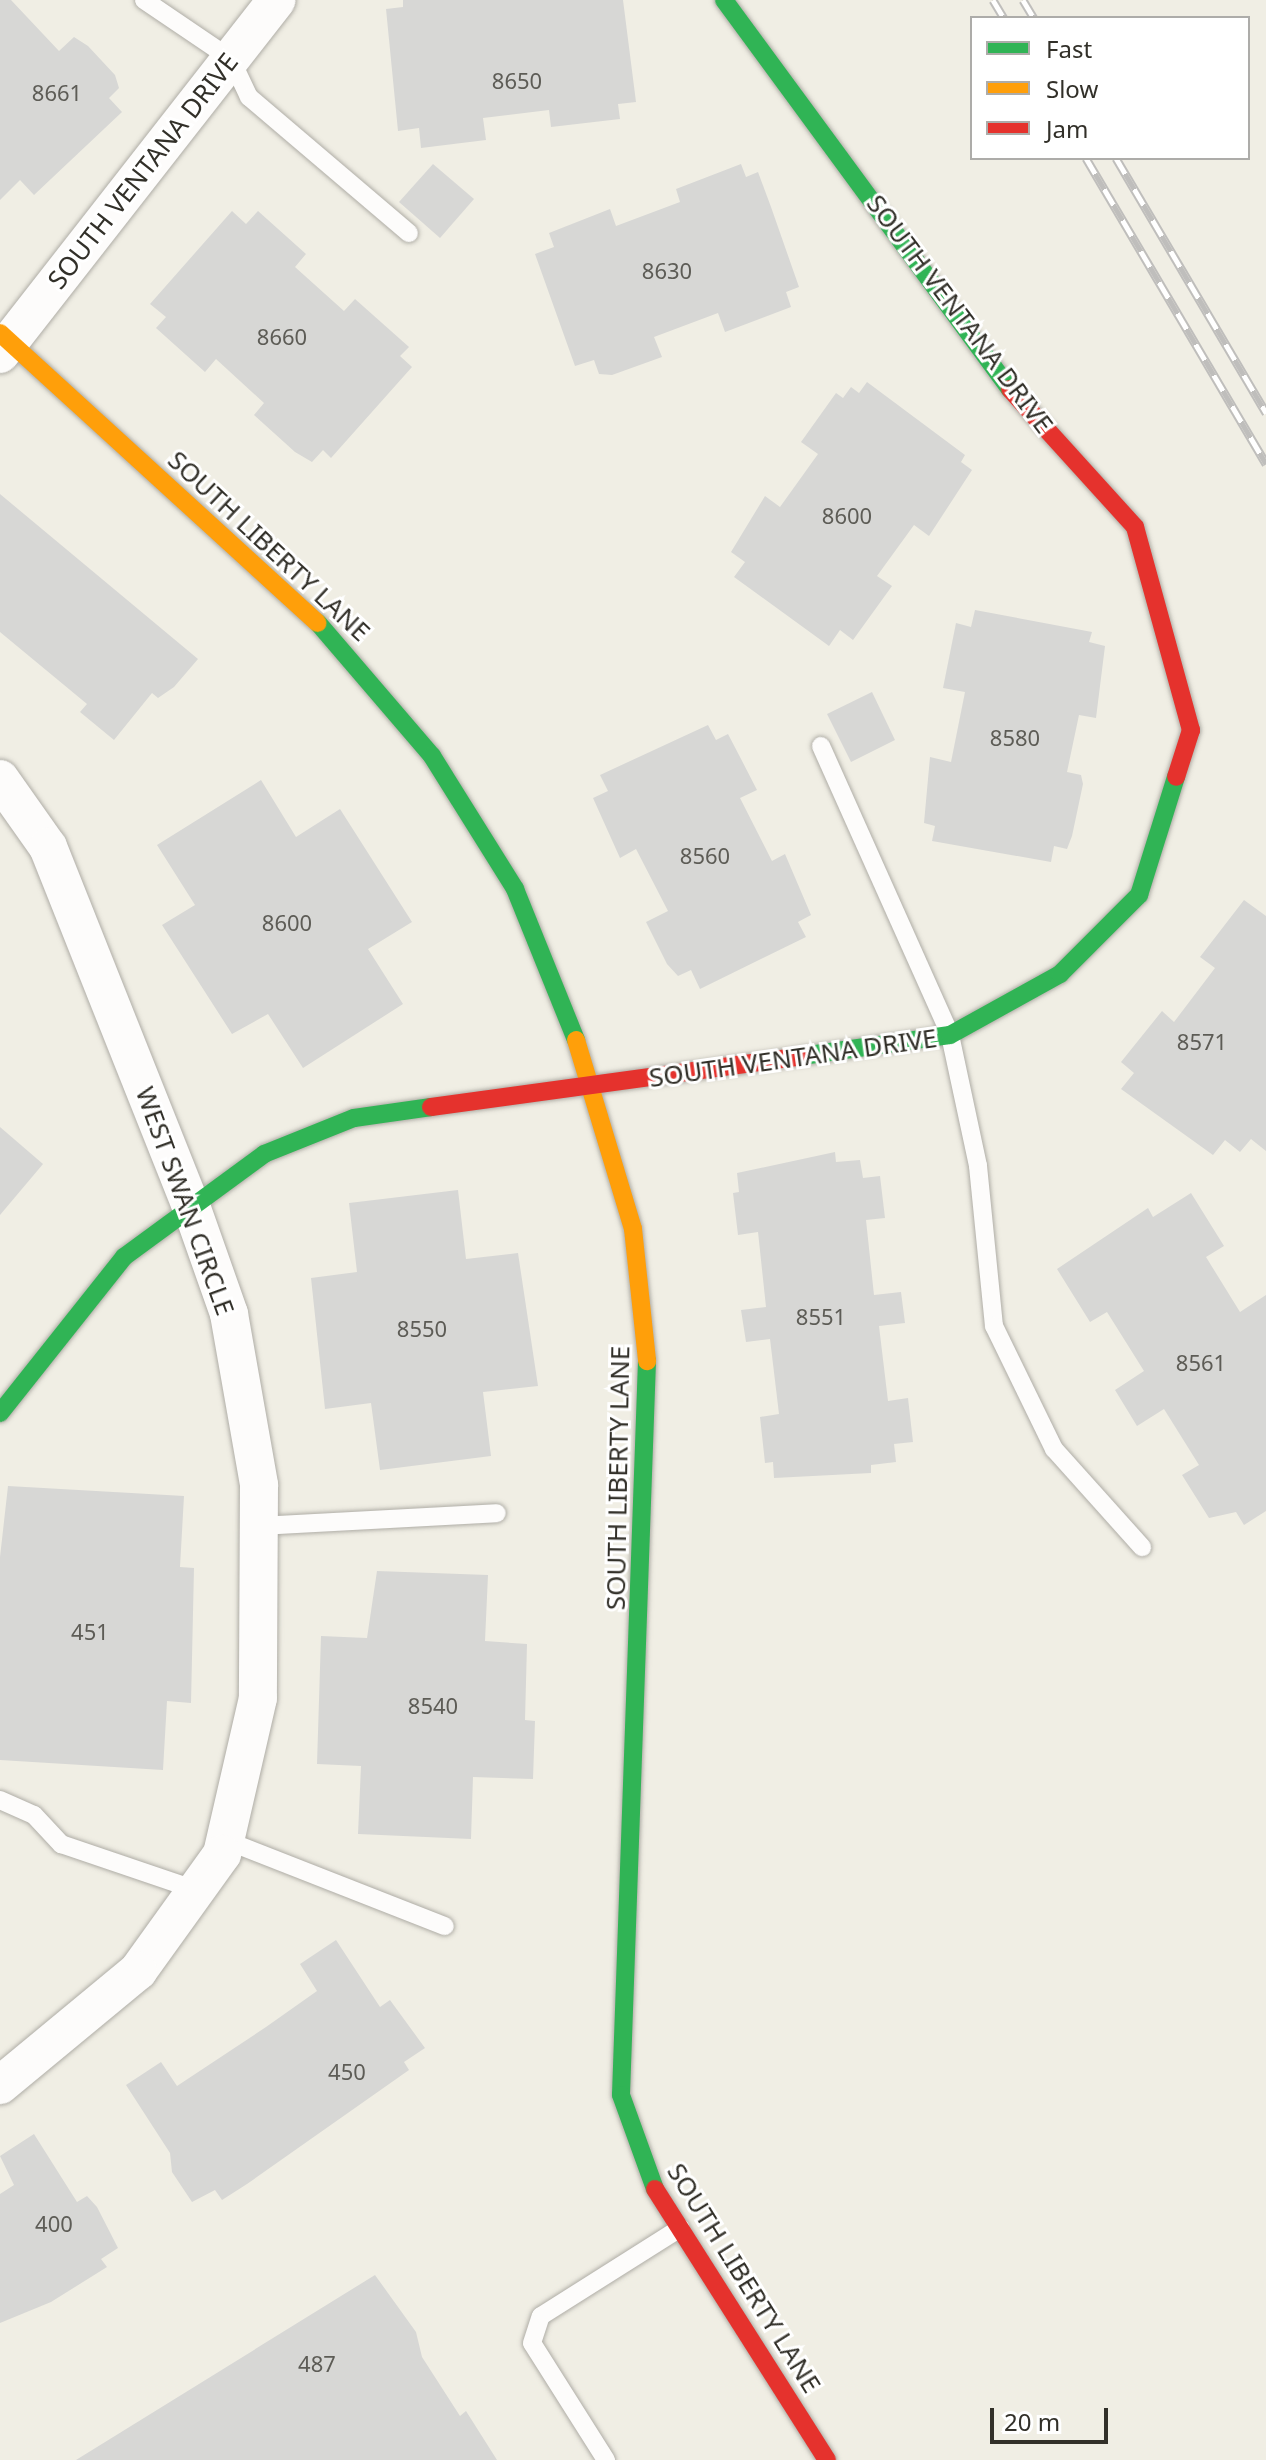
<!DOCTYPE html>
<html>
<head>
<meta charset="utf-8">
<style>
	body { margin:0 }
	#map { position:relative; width:1266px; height:2460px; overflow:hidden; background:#f0eee4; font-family:"Noto Sans",sans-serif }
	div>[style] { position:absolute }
	.building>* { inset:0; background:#d7d7d5 }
	.roads { filter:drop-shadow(0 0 2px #afada6) drop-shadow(0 0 2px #afada6) }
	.lane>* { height:18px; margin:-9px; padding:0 9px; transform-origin:9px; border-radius:9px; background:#fdfcfb }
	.street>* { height:38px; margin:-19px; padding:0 19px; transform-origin:19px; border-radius:19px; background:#fdfcfb }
	.fast>* { height:18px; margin:-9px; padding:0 9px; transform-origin:9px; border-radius:9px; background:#30b455 }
	.slow>* { height:18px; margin:-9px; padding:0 9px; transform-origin:9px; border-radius:9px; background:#ff9f0a }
	.jam>* { height:18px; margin:-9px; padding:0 9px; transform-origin:9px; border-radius:9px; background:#e5322d }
	.rail>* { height:9px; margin-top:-4.5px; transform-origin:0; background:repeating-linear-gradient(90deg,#fff 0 18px,#bfbebc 0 36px); box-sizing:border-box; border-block:2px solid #bfbebc }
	span { translate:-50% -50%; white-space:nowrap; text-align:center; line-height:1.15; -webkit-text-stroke:6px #fff; paint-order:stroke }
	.number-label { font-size:22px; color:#5d5c56 }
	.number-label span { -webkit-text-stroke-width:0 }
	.street-label { font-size:26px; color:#323029 }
	.legend { position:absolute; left:970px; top:16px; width:280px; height:144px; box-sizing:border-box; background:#fff; border:2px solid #adaca9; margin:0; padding:10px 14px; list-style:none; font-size:24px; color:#323029 }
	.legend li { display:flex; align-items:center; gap:16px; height:40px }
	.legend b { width:40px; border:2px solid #adaca9 }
	.scale { position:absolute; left:990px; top:2408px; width:118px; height:36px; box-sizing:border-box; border:4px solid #323029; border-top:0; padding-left:10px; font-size:24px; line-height:28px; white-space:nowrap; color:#323029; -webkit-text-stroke:6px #fff; paint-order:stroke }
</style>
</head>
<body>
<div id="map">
	<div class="building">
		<i style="clip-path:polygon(0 0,11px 0,59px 51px,74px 37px,88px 46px,115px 75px,119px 88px,109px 98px,122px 112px,34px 195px,20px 180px,0 200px)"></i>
		<i style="clip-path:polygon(403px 0,623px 0,636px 102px,618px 104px,620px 119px,551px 127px,549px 110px,483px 118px,486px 140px,421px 148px,419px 128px,398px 131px,386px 9px,403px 7px)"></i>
		<i style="clip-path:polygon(433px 164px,474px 199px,440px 238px,399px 202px)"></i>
		<i style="clip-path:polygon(741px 164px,746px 177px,758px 172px,771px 207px,799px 287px,786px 292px,791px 307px,725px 332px,718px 313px,654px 337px,662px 357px,612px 375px,599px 374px,594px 360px,575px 366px,535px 254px,554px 247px,549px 233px,610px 209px,616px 226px,680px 202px,676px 189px)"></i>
		<i style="clip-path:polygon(232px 211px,246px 224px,258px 211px,306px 254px,295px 267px,344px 311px,355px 299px,409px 347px,400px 356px,412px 367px,331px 458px,323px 450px,312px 462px,295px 452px,254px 415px,264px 403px,216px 359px,205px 372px,156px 328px,166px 317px,150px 304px)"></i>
		<i style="clip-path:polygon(867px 382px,965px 455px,961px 462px,972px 470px,929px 536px,914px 525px,877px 576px,892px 586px,853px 640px,840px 630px,829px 646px,734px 577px,745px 562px,731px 552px,765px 496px,780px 507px,818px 454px,801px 442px,836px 393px,843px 398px,851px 387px,859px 393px)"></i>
		<i style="clip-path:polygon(0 494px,198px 659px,174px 687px,158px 698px,152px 693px,114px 740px,80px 712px,87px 704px,0 632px)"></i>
		<i style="clip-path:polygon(975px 610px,1092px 632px,1089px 642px,1105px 646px,1096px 718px,1079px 715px,1067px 772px,1081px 775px,1083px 784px,1072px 836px,1067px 849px,1054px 846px,1051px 862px,932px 841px,935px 826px,924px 823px,930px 757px,951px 762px,965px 692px,943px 688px,956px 623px,971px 627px)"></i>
		<i style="clip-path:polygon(872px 692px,895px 740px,851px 762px,827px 714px)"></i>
		<i style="clip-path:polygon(708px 725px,716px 740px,728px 734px,740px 757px,757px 790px,740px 798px,772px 861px,785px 854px,811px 915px,798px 922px,806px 937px,700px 989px,691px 970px,678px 976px,667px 964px,646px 922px,668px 911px,636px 849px,620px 858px,593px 798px,608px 791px,600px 775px)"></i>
		<i style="clip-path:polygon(261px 780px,296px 837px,340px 809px,412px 922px,368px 949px,403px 1004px,303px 1068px,268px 1014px,232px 1034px,162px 925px,195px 905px,157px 845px)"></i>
		<i style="clip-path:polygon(1244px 900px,1266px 916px,1266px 1151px,1251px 1139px,1240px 1152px,1225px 1140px,1213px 1155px,1121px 1089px,1134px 1073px,1121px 1062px,1162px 1011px,1174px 1022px,1215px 968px,1200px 957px)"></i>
		<i style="clip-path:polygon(0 1127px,43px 1164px,0 1215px)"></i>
		<i style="clip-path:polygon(835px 1152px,836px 1162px,860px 1160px,863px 1178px,880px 1176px,885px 1218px,866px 1220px,874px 1295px,901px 1292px,905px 1323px,879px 1326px,888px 1401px,908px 1398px,913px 1442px,894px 1444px,896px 1462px,871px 1465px,871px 1473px,774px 1478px,773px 1462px,765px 1463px,760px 1417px,779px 1414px,770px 1339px,746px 1342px,741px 1310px,766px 1307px,758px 1232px,738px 1235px,733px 1193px,739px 1192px,737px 1173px)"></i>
		<i style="clip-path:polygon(458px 1190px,466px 1259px,518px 1253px,538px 1386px,483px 1392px,491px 1456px,380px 1470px,371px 1403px,325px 1409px,311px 1278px,357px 1272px,349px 1203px)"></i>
		<i style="clip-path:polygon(1191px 1193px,1224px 1246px,1206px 1257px,1240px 1312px,1266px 1295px,1266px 1511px,1244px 1525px,1236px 1512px,1209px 1518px,1182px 1475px,1199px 1465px,1164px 1409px,1137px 1426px,1115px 1390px,1144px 1371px,1107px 1312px,1090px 1322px,1057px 1269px,1148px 1208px,1153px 1217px)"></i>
		<i style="clip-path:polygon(8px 1486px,184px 1496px,180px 1567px,194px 1568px,191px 1703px,167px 1701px,163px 1770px,0 1760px,0 1557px)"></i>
		<i style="clip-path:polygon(377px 1571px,488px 1575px,485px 1641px,527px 1644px,525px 1720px,535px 1721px,533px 1779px,473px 1777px,471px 1839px,358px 1834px,361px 1766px,317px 1764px,321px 1636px,367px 1638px)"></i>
		<i style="clip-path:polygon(336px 1940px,380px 2007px,390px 2000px,425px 2048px,404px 2062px,409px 2070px,247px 2184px,222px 2200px,215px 2190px,192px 2202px,172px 2172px,170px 2153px,126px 2085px,161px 2062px,177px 2086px,266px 2027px,317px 1991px,300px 1964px)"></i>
		<i style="clip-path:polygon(34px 2134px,77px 2202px,87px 2196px,97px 2207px,118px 2248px,101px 2259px,107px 2267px,51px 2302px,0 2323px,0 2194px,14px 2185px,0 2156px)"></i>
		<i style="clip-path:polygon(375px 2275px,416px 2332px,422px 2357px,460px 2416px,466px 2411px,497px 2460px,76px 2460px)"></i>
	</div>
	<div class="roads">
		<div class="lane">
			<i style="left:144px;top:0;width:105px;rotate:34.1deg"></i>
			<i style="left:231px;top:59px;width:42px;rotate:64.7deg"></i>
			<i style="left:249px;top:97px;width:210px;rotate:40.4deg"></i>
			<i style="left:821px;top:746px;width:316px;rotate:65.9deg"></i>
			<i style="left:950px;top:1035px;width:134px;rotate:77.9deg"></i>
			<i style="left:978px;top:1166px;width:161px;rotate:84.3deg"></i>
			<i style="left:994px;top:1326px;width:137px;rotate:64deg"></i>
			<i style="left:1054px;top:1449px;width:132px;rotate:48.1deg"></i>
			<i style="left:259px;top:1526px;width:238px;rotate:-3.1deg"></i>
			<i style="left:0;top:1800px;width:37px;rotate:24deg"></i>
			<i style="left:34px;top:1815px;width:40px;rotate:47deg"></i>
			<i style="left:61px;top:1844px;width:143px;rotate:18.8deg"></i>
			<i style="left:225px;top:1840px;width:236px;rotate:21.4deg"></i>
			<i style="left:606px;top:2460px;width:138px;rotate:-122.3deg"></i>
			<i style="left:532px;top:2343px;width:28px;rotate:-72deg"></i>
			<i style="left:541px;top:2316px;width:165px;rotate:-32.3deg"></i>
		</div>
		<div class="street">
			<i style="left:0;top:354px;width:449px;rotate:-52deg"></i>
			<i style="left:0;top:779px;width:83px;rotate:54.8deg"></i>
			<i style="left:48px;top:847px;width:383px;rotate:68.3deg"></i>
			<i style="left:190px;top:1203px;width:118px;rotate:70.6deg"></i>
			<i style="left:229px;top:1314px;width:174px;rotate:80deg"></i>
			<i style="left:259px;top:1485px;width:213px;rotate:90.3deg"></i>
			<i style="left:258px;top:1698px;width:160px;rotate:103deg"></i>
			<i style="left:222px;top:1854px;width:144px;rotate:125.7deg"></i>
			<i style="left:138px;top:1971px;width:179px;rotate:140.4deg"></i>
		</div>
		<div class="fast">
			<i style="left:724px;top:0;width:483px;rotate:53.7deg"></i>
			<i style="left:318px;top:623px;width:175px;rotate:49.4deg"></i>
			<i style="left:432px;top:756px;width:157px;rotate:58deg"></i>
			<i style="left:515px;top:889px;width:163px;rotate:68deg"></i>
			<i style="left:802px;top:1056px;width:149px;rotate:-8.1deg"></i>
			<i style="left:950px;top:1035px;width:126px;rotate:-29deg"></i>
			<i style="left:1060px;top:974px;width:112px;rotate:-45deg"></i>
			<i style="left:1139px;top:895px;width:124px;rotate:-72.6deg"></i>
			<i style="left:647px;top:1361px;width:734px;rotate:92.03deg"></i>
			<i style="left:621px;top:2095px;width:100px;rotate:70.1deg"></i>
			<i style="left:0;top:1413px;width:199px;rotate:-51.5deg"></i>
			<i style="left:124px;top:1257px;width:174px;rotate:-36.3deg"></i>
			<i style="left:264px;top:1154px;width:97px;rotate:-21.8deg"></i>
			<i style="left:354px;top:1118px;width:78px;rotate:-8.1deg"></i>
		</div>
		<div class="slow">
			<i style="left:0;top:333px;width:430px;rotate:42.4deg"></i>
			<i style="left:576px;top:1040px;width:197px;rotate:73.2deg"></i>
			<i style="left:633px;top:1229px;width:133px;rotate:83.9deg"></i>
		</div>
		<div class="jam">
			<i style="left:1010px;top:389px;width:186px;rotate:47.8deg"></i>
			<i style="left:1135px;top:527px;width:211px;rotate:74.6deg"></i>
			<i style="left:1191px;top:730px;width:49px;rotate:107.7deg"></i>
			<i style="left:431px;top:1107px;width:374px;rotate:-7.8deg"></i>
			<i style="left:655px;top:2189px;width:321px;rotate:57.6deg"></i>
		</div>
	</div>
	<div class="rail">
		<i style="left:993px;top:0;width:21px;rotate:59deg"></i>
		<i style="left:1023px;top:0;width:21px;rotate:59deg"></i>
		<i style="left:1086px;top:158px;width:355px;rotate:59.5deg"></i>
		<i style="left:1116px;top:158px;width:296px;rotate:59.5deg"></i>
	</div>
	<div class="number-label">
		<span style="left:517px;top:81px">8650</span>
		<span style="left:57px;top:93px">8661</span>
		<span style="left:667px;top:271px">8630</span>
		<span style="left:282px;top:337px">8660</span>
		<span style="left:847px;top:516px">8600</span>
		<span style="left:1015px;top:738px">8580</span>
		<span style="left:705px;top:856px">8560</span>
		<span style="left:287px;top:923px">8600</span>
		<span style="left:1202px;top:1042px">8571</span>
		<span style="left:821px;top:1317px">8551</span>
		<span style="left:422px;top:1329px">8550</span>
		<span style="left:1201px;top:1363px">8561</span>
		<span style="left:90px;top:1632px">451</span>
		<span style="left:433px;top:1706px">8540</span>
		<span style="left:347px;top:2072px">450</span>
		<span style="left:54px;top:2224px">400</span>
		<span style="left:317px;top:2364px">487</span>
	</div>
	<div class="street-label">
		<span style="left:143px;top:171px;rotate:-52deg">SOUTH VENTANA DRIVE</span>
		<span style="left:960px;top:314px;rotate:53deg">SOUTH VENTANA DRIVE</span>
		<span style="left:269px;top:546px;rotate:43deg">SOUTH LIBERTY LANE</span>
		<span style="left:793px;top:1058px;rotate:-8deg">SOUTH VENTANA DRIVE</span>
		<span style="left:185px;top:1201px;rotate:70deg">WEST SWAN CIRCLE</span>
		<span style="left:618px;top:1478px;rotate:-89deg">SOUTH LIBERTY LANE</span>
		<span style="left:744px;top:2278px;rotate:58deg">SOUTH LIBERTY LANE</span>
	</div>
	<ul class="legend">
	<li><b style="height:10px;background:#30b455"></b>Fast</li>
	<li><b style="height:10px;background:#ff9f0a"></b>Slow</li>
	<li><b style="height:10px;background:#e5322d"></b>Jam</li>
	</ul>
	<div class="scale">20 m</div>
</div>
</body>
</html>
